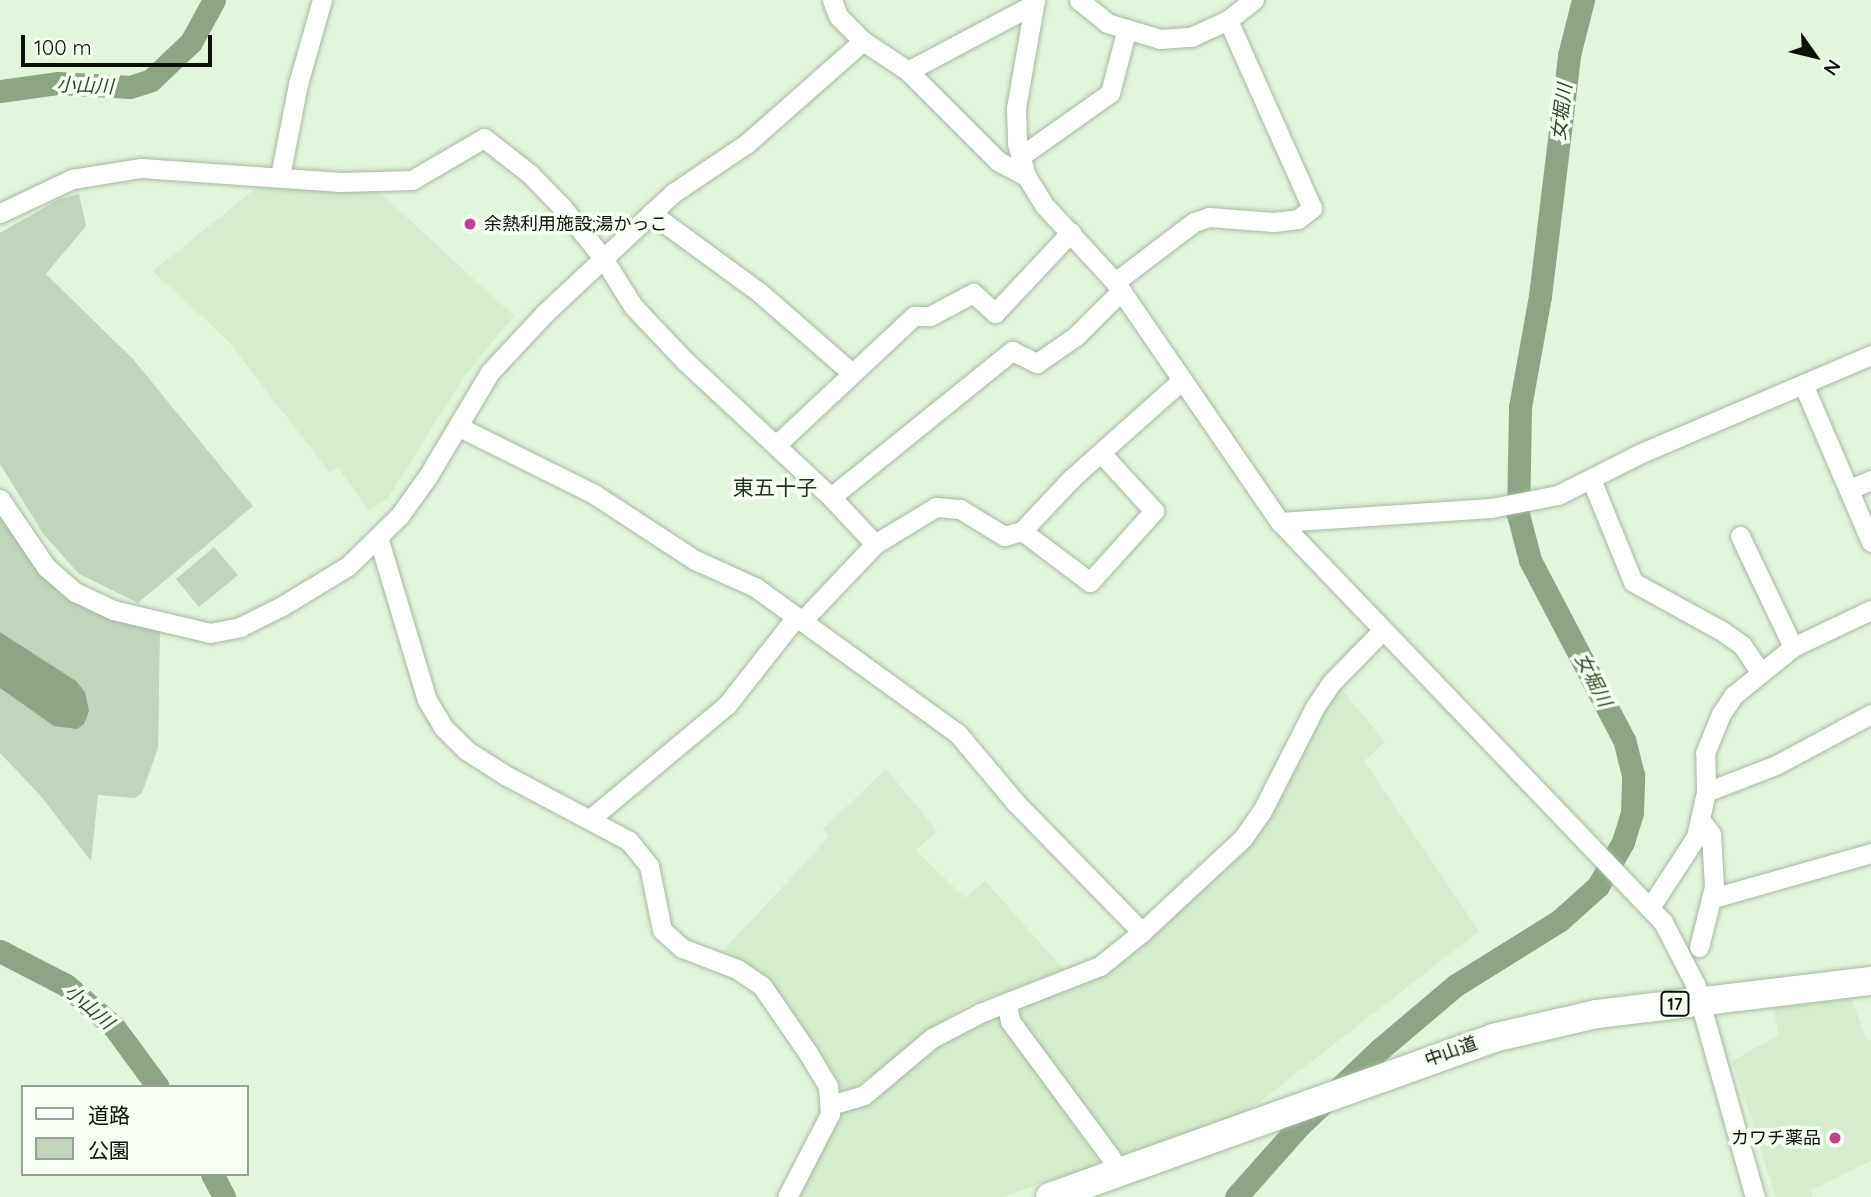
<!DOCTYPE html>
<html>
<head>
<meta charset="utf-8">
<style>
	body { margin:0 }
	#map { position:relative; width:1871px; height:1197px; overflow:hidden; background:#e3f5dd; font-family:Quicksand,"Noto Sans JP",sans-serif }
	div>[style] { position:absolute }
	.built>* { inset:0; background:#d5eccd }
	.green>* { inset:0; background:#c3d4bd }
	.water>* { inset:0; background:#8da585 }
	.river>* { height:23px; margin:-11.5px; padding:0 11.5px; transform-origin:11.5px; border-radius:11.5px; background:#8da585 }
	.roads { filter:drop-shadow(0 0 2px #a5b7a0) drop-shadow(0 0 2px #a5b7a0) }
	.minor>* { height:19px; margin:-9.5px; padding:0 9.5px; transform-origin:9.5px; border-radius:9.5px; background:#fff }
	.highway>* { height:28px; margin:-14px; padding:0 14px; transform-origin:14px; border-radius:14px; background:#fff }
	.dots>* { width:19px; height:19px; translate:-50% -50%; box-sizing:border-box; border:4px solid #f7fff5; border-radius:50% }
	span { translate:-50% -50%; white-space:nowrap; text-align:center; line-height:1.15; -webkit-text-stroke:7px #f7fff5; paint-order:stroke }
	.shield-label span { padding:2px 5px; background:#f7fff5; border:2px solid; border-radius:5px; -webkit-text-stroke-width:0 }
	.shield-label { font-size:16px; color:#0b1109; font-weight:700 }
	.poi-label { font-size:18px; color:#0b1109 }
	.left { translate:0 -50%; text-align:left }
	.right { translate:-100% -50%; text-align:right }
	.street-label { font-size:18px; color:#0b1109 }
	.water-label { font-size:19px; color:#284a1c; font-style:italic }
	.quarter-label { font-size:21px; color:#22301d }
	.legend { position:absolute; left:21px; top:1085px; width:228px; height:91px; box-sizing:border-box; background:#f7fff5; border:2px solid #99a097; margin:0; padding:9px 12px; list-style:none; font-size:21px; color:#0b1109 }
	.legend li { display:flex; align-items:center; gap:14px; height:35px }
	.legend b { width:35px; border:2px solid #99a097 }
	.north { position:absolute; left:1780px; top:21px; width:70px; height:70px; -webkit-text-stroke:5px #f7fff5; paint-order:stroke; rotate:124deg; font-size:19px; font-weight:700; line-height:28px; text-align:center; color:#0b1109 }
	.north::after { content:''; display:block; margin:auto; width:24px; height:32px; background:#0b1109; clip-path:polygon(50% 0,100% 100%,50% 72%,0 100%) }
	.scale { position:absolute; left:21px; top:35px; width:191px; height:32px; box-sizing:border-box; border:4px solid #0b1109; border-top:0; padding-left:9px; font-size:21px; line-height:24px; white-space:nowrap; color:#0b1109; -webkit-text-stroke:5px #f7fff5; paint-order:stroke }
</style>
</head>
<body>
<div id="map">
	<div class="built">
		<i style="clip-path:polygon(265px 181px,378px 191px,514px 316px,465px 375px,388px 498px,369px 511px,338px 468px,330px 473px,228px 341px,153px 271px)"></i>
		<i style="clip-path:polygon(1338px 685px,1385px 742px,1364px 761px,1479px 931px,1248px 1111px,1123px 1155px,1019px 1022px,1021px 1006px,1103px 975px,1265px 826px,1325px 700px)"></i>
		<i style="clip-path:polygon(886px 769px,937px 831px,916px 850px,965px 898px,985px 881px,1066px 972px,966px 1005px,843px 1096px,832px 1070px,774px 985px,749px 964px,722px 952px,829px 837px,823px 829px)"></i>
		<i style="clip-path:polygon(1852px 999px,1866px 1039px,1871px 1040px,1871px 1161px,1811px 1190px,1812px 1197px,1776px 1197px,1732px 1061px,1779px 1035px,1773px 1008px)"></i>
		<i style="clip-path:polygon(995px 1013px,1100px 1163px,1002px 1197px,801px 1197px,808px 1174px,845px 1109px,918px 1057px)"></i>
	</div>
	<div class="green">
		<i style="clip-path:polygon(79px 194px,86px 226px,46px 274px,133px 359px,253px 506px,138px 603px,79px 574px,44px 535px,0 464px,0 233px,59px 199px)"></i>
		<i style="clip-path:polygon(0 511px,25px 552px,160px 631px,158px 748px,142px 793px,135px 798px,98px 795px,91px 861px,40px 795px,0 753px)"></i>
		<i style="clip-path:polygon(214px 547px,238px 575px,199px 607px,176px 579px)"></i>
	</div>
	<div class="water">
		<i style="clip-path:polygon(0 632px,76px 681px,85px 692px,89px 711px,84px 724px,77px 729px,54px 726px,0 688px)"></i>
	</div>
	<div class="river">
		<i style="left:0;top:91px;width:59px;rotate:-7.9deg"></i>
		<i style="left:58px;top:83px;width:72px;rotate:3.2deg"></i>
		<i style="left:130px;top:87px;width:22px;rotate:-18deg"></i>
		<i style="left:151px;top:80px;width:55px;rotate:-43.5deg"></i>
		<i style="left:191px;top:42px;width:48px;rotate:-61.3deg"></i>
		<i style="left:0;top:951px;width:74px;rotate:27.3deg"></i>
		<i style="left:66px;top:985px;width:64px;rotate:41.2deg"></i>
		<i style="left:114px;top:1027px;width:74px;rotate:53.7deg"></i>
		<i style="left:212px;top:1174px;width:26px;rotate:62deg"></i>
		<i style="left:1236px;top:1197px;width:96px;rotate:-48.4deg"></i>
		<i style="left:1300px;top:1125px;width:109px;rotate:-43.5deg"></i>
		<i style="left:1379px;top:1050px;width:101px;rotate:-40.2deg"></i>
		<i style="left:1456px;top:985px;width:121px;rotate:-31.9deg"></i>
		<i style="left:1559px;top:921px;width:52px;rotate:-41.9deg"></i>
		<i style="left:1598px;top:886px;width:51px;rotate:-60.4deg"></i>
		<i style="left:1623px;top:842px;width:31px;rotate:-73deg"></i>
		<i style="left:1632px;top:812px;width:37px;rotate:-88deg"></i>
		<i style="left:1633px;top:775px;width:36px;rotate:-104deg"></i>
		<i style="left:1624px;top:740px;width:203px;rotate:-117.6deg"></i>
		<i style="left:1530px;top:560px;width:48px;rotate:-104.6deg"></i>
		<i style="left:1518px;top:514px;width:107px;rotate:-88.9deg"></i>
		<i style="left:1520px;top:407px;width:113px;rotate:-79.8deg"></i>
		<i style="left:1540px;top:296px;width:243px;rotate:-83.1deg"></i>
		<i style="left:1569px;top:55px;width:57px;rotate:-75.7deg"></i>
	</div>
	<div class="roads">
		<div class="minor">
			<i style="left:832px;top:0;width:17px;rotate:69deg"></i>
			<i style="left:838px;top:16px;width:35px;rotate:45deg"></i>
			<i style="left:863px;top:41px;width:54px;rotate:33.7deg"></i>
			<i style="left:908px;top:71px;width:127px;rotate:45deg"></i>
			<i style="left:998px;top:161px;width:32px;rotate:28deg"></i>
			<i style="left:1035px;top:0;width:110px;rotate:100deg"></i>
			<i style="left:1016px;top:108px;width:35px;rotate:88deg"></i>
			<i style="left:1017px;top:143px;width:34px;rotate:75deg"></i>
			<i style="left:1026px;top:176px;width:34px;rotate:58deg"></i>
			<i style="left:1044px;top:205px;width:105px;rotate:47.3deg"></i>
			<i style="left:1115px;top:282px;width:291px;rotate:55.5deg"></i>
			<i style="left:1280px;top:522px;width:554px;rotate:46.24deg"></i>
			<i style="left:1663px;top:922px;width:70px;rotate:62.7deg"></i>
			<i style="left:1695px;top:984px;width:221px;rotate:74.3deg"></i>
			<i style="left:1079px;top:0;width:36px;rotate:39deg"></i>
			<i style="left:1107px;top:23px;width:55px;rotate:16.8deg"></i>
			<i style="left:1160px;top:39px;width:31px;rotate:-4deg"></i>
			<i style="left:1191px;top:37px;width:41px;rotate:-24.7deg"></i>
			<i style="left:1228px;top:20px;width:33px;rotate:-38deg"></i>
			<i style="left:908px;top:71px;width:143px;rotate:-28deg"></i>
			<i style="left:1021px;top:156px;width:109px;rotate:-35.3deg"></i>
			<i style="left:1110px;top:93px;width:63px;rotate:-75.3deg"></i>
			<i style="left:280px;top:176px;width:94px;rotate:-78.9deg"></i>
			<i style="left:298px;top:84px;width:87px;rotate:-74.1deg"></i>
			<i style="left:0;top:213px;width:80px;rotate:-25.3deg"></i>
			<i style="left:72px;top:179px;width:70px;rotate:-9.1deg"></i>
			<i style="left:141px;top:168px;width:200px;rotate:4deg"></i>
			<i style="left:341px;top:182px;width:71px;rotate:-1.6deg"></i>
			<i style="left:412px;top:180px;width:83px;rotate:-30.3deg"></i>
			<i style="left:484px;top:138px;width:58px;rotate:38deg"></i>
			<i style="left:530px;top:174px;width:46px;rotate:45.9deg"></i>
			<i style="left:562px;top:207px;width:65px;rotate:51.2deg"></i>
			<i style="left:603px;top:258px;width:57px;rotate:58deg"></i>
			<i style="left:633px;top:306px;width:74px;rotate:46.6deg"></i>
			<i style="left:684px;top:360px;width:201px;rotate:43deg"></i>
			<i style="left:831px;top:497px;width:64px;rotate:46.9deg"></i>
			<i style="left:651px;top:213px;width:134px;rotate:36.2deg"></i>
			<i style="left:759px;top:292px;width:123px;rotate:41.1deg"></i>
			<i style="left:1115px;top:282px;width:99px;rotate:-37.2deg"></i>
			<i style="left:1194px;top:222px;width:16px;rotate:-18deg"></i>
			<i style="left:1209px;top:217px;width:65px;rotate:4.4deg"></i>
			<i style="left:1274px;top:222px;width:24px;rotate:-7deg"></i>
			<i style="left:1298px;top:219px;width:18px;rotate:-38deg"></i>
			<i style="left:1312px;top:208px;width:206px;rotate:-114.1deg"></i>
			<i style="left:1803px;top:384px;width:172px;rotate:66.7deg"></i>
			<i style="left:459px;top:427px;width:151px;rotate:26.4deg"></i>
			<i style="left:594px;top:494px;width:121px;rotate:33.2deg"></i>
			<i style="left:695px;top:560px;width:66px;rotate:24.2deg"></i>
			<i style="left:755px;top:587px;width:251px;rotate:35.9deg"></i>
			<i style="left:958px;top:734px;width:89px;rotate:50deg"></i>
			<i style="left:1015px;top:802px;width:182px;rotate:45.7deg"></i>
			<i style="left:776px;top:445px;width:189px;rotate:-43.1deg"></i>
			<i style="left:914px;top:316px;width:16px"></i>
			<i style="left:930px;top:316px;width:49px;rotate:-28.1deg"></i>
			<i style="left:973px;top:293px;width:30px;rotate:42deg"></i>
			<i style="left:995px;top:313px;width:111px;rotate:-46.8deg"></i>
			<i style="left:1591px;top:479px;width:111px;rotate:67.8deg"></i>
			<i style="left:1633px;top:582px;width:102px;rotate:28.8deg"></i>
			<i style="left:1722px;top:631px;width:24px;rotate:35deg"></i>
			<i style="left:1742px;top:645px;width:30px;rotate:56deg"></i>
			<i style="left:1850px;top:489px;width:23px;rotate:-23deg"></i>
			<i style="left:831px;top:497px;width:233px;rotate:-38.9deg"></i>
			<i style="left:1012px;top:351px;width:28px;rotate:26deg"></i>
			<i style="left:1037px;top:363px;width:47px;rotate:-34.7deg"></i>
			<i style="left:1076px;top:336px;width:64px;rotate:-45deg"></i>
			<i style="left:0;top:499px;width:82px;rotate:55.9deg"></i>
			<i style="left:46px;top:567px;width:38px;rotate:41deg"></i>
			<i style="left:75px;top:592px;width:42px;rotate:25.3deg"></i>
			<i style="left:113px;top:610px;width:100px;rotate:13.3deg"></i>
			<i style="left:210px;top:633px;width:31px;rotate:-11deg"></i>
			<i style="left:240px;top:627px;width:47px;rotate:-26.6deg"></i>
			<i style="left:282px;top:606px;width:77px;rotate:-31.2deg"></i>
			<i style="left:348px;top:566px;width:73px;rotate:-44.4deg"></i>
			<i style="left:400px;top:515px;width:48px;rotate:-54.3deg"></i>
			<i style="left:428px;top:476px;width:121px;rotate:-59.2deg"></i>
			<i style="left:490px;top:372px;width:82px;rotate:-47deg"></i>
			<i style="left:546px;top:312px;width:174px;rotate:-43.1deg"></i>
			<i style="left:673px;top:193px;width:88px;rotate:-33.9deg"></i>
			<i style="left:746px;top:144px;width:156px;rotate:-41.4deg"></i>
			<i style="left:1280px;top:522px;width:211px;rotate:-3.8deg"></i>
			<i style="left:1491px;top:508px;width:68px;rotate:-11deg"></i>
			<i style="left:1558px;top:495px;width:91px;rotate:-26.8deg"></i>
			<i style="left:1639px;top:454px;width:252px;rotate:-23.1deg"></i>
			<i style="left:1022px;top:531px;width:85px;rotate:36.9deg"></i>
			<i style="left:1090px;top:582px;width:96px;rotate:-48deg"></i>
			<i style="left:1154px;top:511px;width:79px;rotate:-132.4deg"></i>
			<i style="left:1740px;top:536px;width:123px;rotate:64.5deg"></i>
			<i style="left:378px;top:537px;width:170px;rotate:73.3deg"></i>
			<i style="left:427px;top:700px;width:31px;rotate:59deg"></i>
			<i style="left:443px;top:727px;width:33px;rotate:45deg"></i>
			<i style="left:466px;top:750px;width:46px;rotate:32.7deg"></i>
			<i style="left:505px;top:775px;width:140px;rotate:28deg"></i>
			<i style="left:629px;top:841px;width:32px;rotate:51deg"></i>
			<i style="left:649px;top:866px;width:65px;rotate:78.5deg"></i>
			<i style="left:662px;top:930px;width:27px;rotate:42deg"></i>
			<i style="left:682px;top:948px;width:59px;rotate:20.9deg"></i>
			<i style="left:737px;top:969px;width:30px;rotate:34deg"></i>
			<i style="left:762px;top:986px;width:81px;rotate:55.5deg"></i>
			<i style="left:808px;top:1053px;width:39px;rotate:59deg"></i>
			<i style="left:828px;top:1086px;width:28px;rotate:86deg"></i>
			<i style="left:830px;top:1114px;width:93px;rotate:117.4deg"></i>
			<i style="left:802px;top:621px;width:106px;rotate:-46.5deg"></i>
			<i style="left:875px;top:544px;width:71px;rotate:-31.2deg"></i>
			<i style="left:936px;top:507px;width:24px;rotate:5deg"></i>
			<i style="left:960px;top:509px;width:52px;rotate:31.5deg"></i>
			<i style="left:1004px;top:536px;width:19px;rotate:-16deg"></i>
			<i style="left:1022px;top:531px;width:73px;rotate:-46.7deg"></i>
			<i style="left:1072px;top:478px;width:146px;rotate:-41.7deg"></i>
			<i style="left:1706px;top:792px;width:75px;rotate:-21.1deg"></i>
			<i style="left:1776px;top:765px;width:108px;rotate:-28.2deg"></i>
			<i style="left:590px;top:819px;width:178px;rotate:-39.8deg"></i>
			<i style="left:727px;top:705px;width:112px;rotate:-51.9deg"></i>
			<i style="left:1713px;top:898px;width:164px;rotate:-15.9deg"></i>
			<i style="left:1651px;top:906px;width:82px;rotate:-56.9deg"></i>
			<i style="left:1696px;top:837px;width:46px;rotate:-77.5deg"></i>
			<i style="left:1706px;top:792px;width:39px;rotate:-91deg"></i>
			<i style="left:1705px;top:753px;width:42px;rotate:-67.7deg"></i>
			<i style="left:1721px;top:714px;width:23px;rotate:-56deg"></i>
			<i style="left:1734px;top:695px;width:76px;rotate:-39.1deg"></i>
			<i style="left:1793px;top:647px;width:86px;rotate:-25.4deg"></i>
			<i style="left:1699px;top:947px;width:62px;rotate:-76deg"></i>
			<i style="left:1714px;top:887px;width:53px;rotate:-93.2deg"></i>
			<i style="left:1711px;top:834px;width:15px;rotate:-127deg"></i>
			<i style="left:1007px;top:1004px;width:17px;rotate:80deg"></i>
			<i style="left:1010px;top:1021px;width:168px;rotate:53.5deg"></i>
			<i style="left:1110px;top:1156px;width:19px;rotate:65deg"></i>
			<i style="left:830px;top:1105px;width:35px;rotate:-16deg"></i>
			<i style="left:864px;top:1095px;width:89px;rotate:-40deg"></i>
			<i style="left:932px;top:1038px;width:54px;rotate:-27.5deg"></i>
			<i style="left:980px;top:1013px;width:129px;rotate:-21.4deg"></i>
			<i style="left:1100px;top:966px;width:54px;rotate:-39deg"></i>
			<i style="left:1142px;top:932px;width:138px;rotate:-42.9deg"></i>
			<i style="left:1243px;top:838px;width:33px;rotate:-55deg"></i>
			<i style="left:1262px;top:811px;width:117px;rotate:-63deg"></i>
			<i style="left:1315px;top:707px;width:30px;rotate:-56deg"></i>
			<i style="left:1332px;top:682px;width:70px;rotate:-45.6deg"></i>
		</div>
		<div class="highway">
			<i style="left:1050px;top:1197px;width:471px;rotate:-19.7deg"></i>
			<i style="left:1493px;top:1038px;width:107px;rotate:-13deg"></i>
			<i style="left:1597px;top:1014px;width:276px;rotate:-6.9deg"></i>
		</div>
	</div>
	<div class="dots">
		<i style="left:470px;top:224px;background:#c2428c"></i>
		<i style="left:1835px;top:1138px;background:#c2428c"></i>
	</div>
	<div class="shield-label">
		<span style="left:1675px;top:1004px">17</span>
	</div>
	<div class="poi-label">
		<span class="left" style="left:484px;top:224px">余熱利用施設;湯かっこ</span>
		<span class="right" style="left:1821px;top:1138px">カワチ薬品</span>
	</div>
	<div class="street-label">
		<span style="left:1451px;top:1052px;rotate:-20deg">中山道</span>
	</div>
	<div class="water-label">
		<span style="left:85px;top:86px;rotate:2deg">小山川</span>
		<span style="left:1562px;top:112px;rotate:-83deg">女堀川</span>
		<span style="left:1593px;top:680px;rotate:63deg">女堀川</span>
		<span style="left:89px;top:1007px;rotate:41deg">小山川</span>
	</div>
	<div class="quarter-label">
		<span style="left:775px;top:487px">東五十子</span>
	</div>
	<ul class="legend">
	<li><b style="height:9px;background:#fff"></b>道路</li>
	<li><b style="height:19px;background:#c3d4bd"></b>公園</li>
	</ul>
	<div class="north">N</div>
	<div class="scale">100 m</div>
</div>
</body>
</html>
